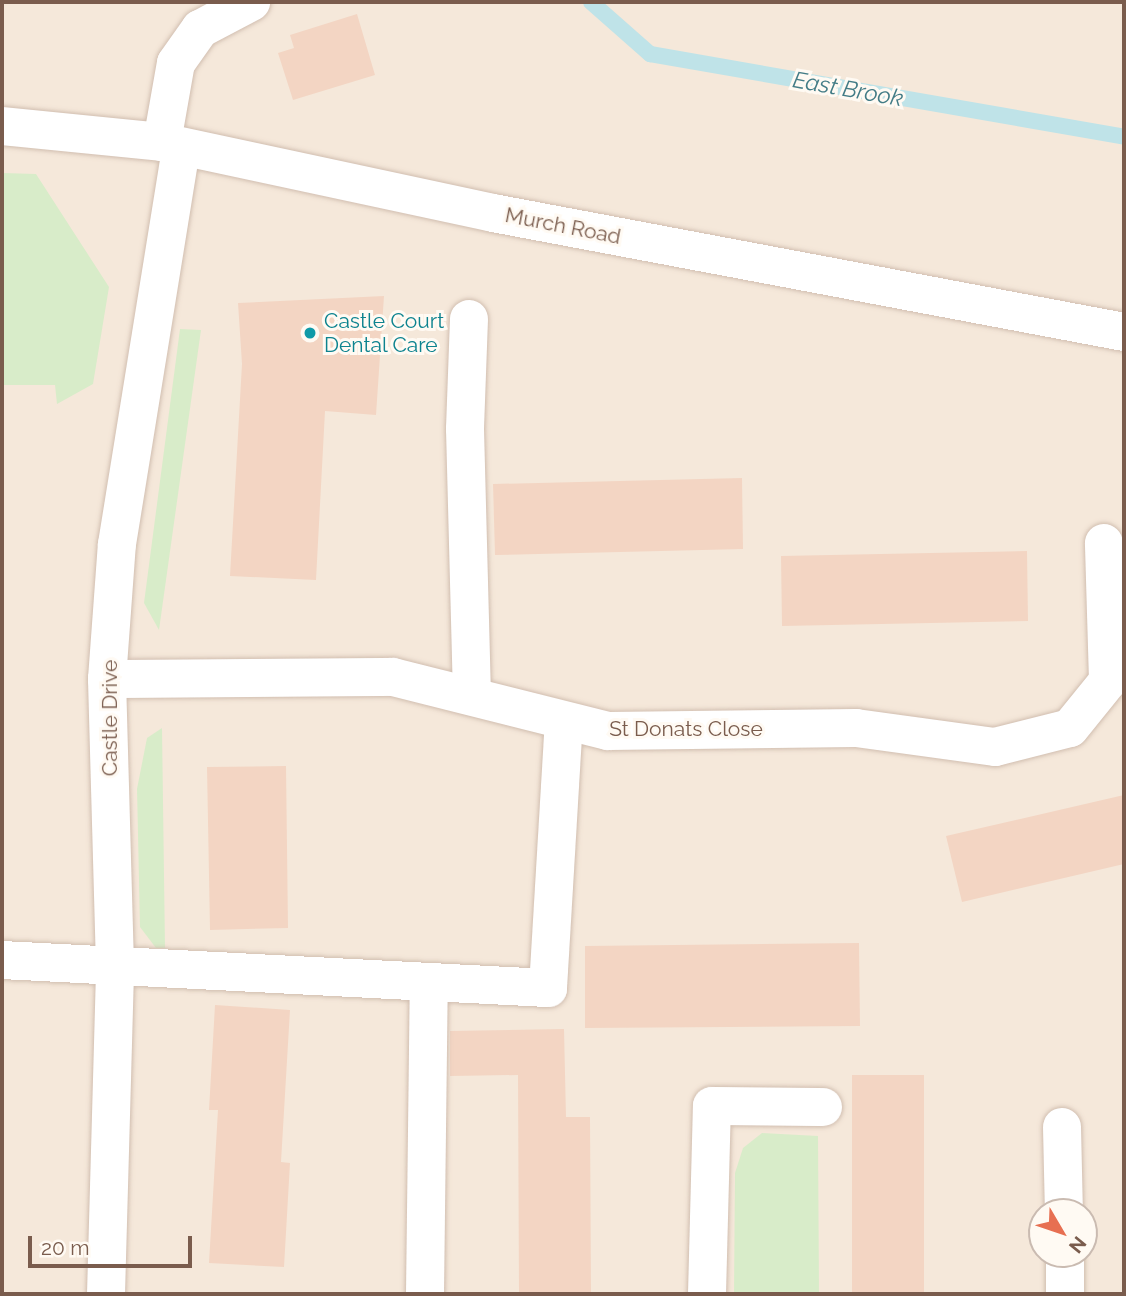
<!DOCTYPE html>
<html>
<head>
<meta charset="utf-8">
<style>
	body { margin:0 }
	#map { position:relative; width:1126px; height:1296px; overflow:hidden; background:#fdf6ec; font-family:Raleway,sans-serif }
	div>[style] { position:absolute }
	.residential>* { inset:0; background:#f5e8da }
	.green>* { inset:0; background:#d8ecc9 }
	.stream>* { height:16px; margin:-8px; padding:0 8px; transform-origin:8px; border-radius:8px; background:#bfe3e8 }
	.building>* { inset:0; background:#f3d5c3 }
	.roads { filter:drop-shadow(0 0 2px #d1beb0) drop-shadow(0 0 2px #d1beb0) }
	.minor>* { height:38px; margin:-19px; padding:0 19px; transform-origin:19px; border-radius:19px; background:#fff }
	.dots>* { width:19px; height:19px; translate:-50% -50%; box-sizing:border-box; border:4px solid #fffaf3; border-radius:50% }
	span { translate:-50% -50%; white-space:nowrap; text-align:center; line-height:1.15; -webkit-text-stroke:6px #fffaf3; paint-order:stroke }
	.street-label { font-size:21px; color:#7a5c4d }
	.culture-label { font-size:21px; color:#0d838f }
	.left { translate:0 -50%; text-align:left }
	.water-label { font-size:23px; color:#437c86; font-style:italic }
	.frame { position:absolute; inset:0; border:4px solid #7a5c4d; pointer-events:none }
	.north { position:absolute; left:1028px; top:1198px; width:70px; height:70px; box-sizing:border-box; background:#fffaf3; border:2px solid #cabbb1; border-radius:50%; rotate:129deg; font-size:19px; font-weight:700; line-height:28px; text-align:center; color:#7a5c4d }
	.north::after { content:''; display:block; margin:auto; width:24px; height:32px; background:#e76f51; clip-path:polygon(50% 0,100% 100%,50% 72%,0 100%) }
	.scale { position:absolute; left:28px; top:1236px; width:164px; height:32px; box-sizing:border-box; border:4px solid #7a5c4d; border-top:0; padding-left:9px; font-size:21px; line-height:24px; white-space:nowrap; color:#7a5c4d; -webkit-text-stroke:5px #fffaf3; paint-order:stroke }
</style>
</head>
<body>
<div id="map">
	<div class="residential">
		<i style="clip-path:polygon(evenodd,2px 2px,1124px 2px,1124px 1294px,2px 1294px,2px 2px,1042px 1212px,1084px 1212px,1084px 1254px,1042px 1254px,1042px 1212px)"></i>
	</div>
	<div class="green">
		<i style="clip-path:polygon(2px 173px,36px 174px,109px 287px,93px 384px,57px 404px,55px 385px,2px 385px)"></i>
		<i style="clip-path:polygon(180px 329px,201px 330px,159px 630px,144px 603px)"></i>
		<i style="clip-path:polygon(162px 728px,165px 948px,156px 948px,140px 927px,137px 789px,147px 738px)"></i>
		<i style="clip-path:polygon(762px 1133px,818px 1136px,819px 1294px,734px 1294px,735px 1173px,743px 1148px)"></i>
	</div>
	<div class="stream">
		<i style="left:591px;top:2px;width:79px;rotate:41.4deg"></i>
		<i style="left:650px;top:54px;width:481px;rotate:9.9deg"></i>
	</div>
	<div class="building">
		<i style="clip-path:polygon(357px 14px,375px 75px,293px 100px,278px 53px,294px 48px,290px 35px)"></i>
		<i style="clip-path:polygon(384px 296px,376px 415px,325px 411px,316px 580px,230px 576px,242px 364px,238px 303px)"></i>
		<i style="clip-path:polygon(742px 478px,743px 549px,495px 555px,493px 484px)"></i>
		<i style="clip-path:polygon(1027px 551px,1028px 621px,782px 626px,781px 556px)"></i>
		<i style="clip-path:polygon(286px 766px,288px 928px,210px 930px,207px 767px)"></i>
		<i style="clip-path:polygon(1124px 795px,1124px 864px,962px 902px,946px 836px)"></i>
		<i style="clip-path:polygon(859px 943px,860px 1026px,585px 1028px,585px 946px)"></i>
		<i style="clip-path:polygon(215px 1005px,290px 1010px,281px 1162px,290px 1163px,284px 1267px,209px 1263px,218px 1110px,209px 1110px)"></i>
		<i style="clip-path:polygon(564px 1029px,566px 1117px,590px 1117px,591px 1294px,519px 1294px,518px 1075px,450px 1076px,450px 1031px)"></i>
		<i style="clip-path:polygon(852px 1075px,924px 1075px,924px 1294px,852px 1294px)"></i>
	</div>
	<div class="roads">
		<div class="minor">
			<i style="left:2px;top:126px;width:161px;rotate:5.7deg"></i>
			<i style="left:162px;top:142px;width:339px;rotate:12.1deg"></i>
			<i style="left:493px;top:213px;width:642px;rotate:10.68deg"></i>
			<i style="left:162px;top:142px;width:80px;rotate:-80deg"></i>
			<i style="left:176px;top:63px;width:42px;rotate:-54.8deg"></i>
			<i style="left:200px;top:29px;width:58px;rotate:-27.9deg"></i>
			<i style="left:469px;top:319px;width:110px;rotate:92.1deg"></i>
			<i style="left:465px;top:429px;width:267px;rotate:88.5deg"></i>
			<i style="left:107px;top:679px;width:286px;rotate:-0.4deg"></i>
			<i style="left:393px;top:677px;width:222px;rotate:14.1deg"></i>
			<i style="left:608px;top:731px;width:248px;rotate:-0.7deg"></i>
			<i style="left:856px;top:728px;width:140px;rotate:7.8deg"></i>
			<i style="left:995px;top:747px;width:77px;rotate:-14.2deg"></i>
			<i style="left:1070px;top:728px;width:60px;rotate:-51deg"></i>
			<i style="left:1108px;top:681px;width:138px;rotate:-91.7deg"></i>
			<i style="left:2px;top:960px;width:547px;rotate:2.94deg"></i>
			<i style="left:548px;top:988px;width:267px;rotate:-86.6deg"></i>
			<i style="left:1062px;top:1127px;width:85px;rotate:88.7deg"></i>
			<i style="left:1065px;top:1254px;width:40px;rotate:90deg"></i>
			<i style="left:106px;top:1294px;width:328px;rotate:-88.4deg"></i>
			<i style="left:115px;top:966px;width:287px;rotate:-91.6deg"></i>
			<i style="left:107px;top:679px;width:135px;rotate:-85.8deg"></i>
			<i style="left:117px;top:544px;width:401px;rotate:-80.8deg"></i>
			<i style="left:425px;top:1294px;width:310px;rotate:-89.3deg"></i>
			<i style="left:707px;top:1294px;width:188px;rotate:-88.5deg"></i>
			<i style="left:712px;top:1106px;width:111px;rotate:0.5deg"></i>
		</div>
	</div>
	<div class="dots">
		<i style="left:310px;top:333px;background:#0f9aa8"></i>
	</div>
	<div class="street-label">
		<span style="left:563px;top:226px;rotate:11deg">Murch Road</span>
		<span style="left:110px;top:718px;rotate:-90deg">Castle Drive</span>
		<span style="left:686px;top:729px">St Donats Close</span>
	</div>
	<div class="culture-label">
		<span class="left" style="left:324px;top:333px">Castle Court<br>Dental Care</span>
	</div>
	<div class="water-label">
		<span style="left:848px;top:89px;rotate:10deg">East Brook</span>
	</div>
	<div class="frame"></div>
	<div class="north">N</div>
	<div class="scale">20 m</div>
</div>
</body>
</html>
